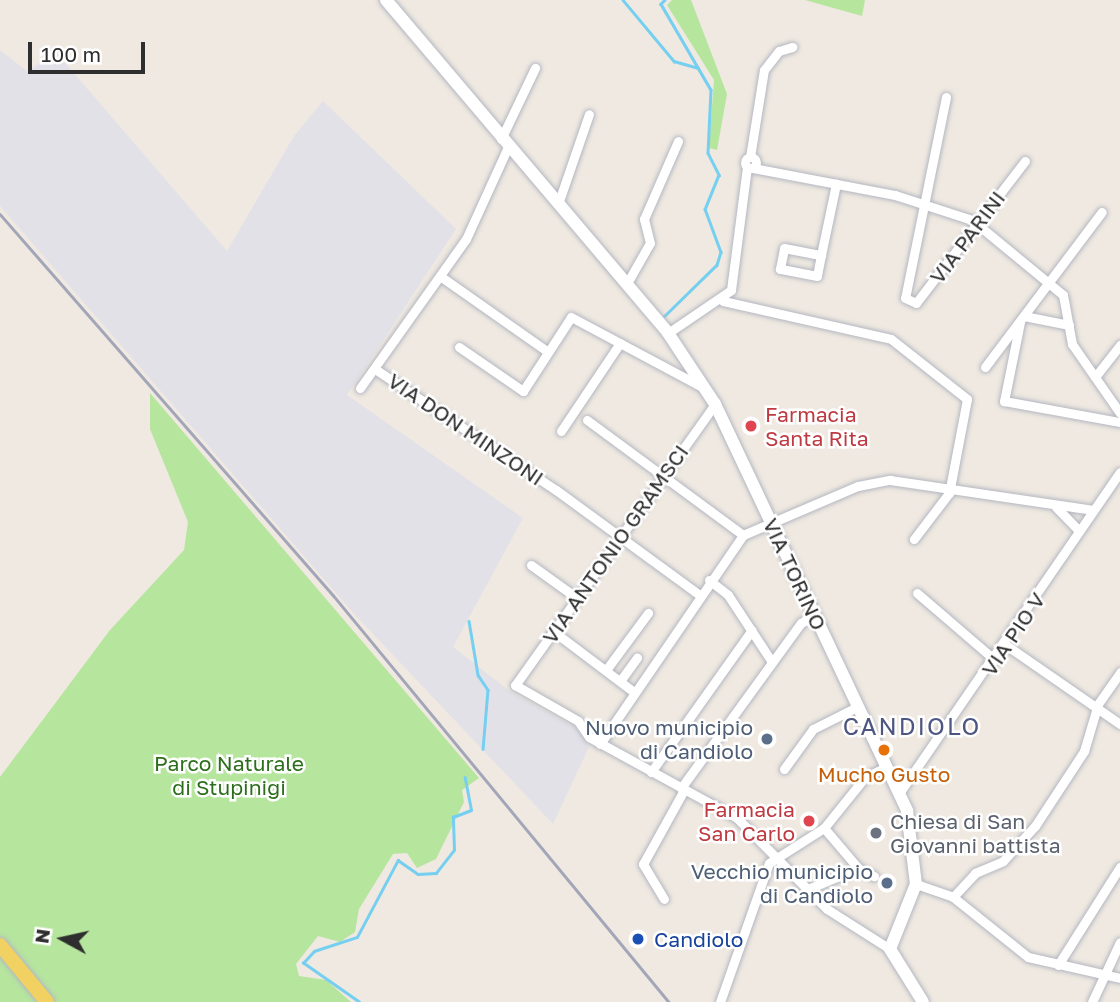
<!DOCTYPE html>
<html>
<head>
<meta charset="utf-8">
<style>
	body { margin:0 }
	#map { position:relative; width:1120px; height:1002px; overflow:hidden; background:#efe9e1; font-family:"Golos Text",sans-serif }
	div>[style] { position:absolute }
	.industrial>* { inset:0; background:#e3e1e8 }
	.green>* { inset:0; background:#b6e59e }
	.stream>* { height:2.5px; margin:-1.25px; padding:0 1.25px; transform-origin:1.25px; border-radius:1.25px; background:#75cff0 }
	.roads { filter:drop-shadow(0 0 2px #b4b7c1) drop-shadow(0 0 2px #b4b7c1) }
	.minor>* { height:9px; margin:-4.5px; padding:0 4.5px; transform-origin:4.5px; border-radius:4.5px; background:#fff }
	.minor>.ring { margin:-4.5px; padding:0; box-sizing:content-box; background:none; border:9px solid #fff; border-radius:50% }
	.secondary>* { height:12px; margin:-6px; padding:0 6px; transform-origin:6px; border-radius:6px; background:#fff }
	.primary>* { height:14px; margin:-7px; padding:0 7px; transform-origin:7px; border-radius:7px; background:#f2d163 }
	.rail>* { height:2.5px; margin:-1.25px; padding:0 1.25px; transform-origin:1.25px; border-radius:1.25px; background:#a3a6b8 }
	.dots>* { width:19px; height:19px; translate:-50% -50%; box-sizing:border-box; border:4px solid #fff; border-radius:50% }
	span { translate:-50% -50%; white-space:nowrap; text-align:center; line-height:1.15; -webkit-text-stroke:5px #fff; paint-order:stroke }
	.street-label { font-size:21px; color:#2e2e2e }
	.health-label { font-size:21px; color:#be3a42 }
	.left { translate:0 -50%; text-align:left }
	.right { translate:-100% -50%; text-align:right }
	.service-label { font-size:21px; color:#4e5e75 }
	.park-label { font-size:21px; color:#2c6e1b }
	.food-label { font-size:21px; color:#c56008 }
	.worship-label { font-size:21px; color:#5b616d }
	.transit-label { font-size:21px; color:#164399 }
	.quarter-label { font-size:24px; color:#4d5680; letter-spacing:2px }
	.north { position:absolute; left:28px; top:904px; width:70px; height:70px; -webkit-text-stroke:5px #fff; paint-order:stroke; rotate:278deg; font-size:19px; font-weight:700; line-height:28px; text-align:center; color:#2e2e2e }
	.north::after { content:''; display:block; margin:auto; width:24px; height:32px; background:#2e2e2e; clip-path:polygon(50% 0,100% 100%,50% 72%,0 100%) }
	.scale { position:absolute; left:28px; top:42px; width:117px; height:32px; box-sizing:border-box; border:4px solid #2e2e2e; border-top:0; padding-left:9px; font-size:21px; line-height:24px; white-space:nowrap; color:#2e2e2e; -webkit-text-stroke:5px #fff; paint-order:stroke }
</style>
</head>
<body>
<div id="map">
	<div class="industrial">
		<i style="clip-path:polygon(0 50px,28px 72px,54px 50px,227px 251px,294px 136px,323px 101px,456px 229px,347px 395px,523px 518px,453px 647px,511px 692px,577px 729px,589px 747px,553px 824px,356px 616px,0 206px)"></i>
	</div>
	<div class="green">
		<i style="clip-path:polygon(672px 0,691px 0,727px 94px,717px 150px,709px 148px,714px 80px,667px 5px)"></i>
		<i style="clip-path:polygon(805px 0,865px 0,862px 16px)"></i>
		<i style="clip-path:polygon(150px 393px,479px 778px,462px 790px,464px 802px,436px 859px,417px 868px,407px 853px,393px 854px,359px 909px,355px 932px,340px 942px,318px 936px,296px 964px,299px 976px,326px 980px,351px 1002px,0 1002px,0 777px,110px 630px,184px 550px,188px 522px,150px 429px)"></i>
	</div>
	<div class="stream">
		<i style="left:623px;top:0;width:80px;rotate:50.1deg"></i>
		<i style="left:674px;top:61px;width:25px;rotate:16deg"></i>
		<i style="left:665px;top:0;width:6px;rotate:135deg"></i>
		<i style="left:661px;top:4px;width:99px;rotate:59.8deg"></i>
		<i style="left:711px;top:90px;width:63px;rotate:92.7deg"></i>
		<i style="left:708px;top:153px;width:25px;rotate:63deg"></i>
		<i style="left:719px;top:175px;width:37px;rotate:112deg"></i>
		<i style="left:705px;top:209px;width:46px;rotate:69.6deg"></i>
		<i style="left:721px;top:252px;width:14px;rotate:107deg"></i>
		<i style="left:717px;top:265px;width:73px;rotate:135.6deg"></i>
		<i style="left:469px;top:621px;width:55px;rotate:80.5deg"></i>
		<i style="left:478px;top:675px;width:18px;rotate:56deg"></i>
		<i style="left:488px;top:690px;width:59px;rotate:94.8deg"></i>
		<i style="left:359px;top:1002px;width:68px;rotate:-145.1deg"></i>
		<i style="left:303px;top:963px;width:16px;rotate:-47deg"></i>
		<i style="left:314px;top:951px;width:45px;rotate:-18deg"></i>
		<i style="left:357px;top:937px;width:87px;rotate:-62deg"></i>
		<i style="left:398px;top:860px;width:24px;rotate:35deg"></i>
		<i style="left:418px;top:874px;width:18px;rotate:-3deg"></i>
		<i style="left:436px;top:873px;width:29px;rotate:-52deg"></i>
		<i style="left:454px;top:850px;width:33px;rotate:-92deg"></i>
		<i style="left:453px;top:817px;width:19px;rotate:-21deg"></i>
		<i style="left:471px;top:810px;width:33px;rotate:-101deg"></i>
	</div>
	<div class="roads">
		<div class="minor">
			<i style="left:946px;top:97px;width:205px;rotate:101.5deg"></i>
			<i style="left:905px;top:298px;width:12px;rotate:24deg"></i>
			<i style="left:916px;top:303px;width:179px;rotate:-52.5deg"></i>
			<i style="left:501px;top:139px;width:79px;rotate:-64.4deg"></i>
			<i style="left:750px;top:157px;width:88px;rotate:-80.9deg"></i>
			<i style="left:764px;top:70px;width:24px;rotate:-52deg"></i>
			<i style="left:779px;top:51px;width:14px;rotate:-17deg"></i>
			<i class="ring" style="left:745.5px;top:157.5px;width:2px;height:2px"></i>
			<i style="left:753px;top:168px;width:145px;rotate:10.8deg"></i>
			<i style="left:895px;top:195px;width:81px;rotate:18deg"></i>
			<i style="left:972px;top:220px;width:118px;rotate:39.5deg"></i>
			<i style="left:1063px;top:295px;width:50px;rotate:79.6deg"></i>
			<i style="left:1072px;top:344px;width:84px;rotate:55.2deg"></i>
			<i style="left:558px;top:204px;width:95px;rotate:-71deg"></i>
			<i style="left:784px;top:248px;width:38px;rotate:11deg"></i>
			<i style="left:821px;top:255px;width:21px;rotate:101deg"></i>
			<i style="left:817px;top:276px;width:38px;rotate:-169deg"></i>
			<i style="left:780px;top:269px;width:21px;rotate:-79deg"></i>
			<i style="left:821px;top:255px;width:73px;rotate:-78.1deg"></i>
			<i style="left:440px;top:276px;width:132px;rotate:35.1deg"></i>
			<i style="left:626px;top:285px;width:48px;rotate:-60.3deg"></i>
			<i style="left:650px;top:243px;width:25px;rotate:-104deg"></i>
			<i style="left:644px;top:219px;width:85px;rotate:-66.4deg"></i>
			<i style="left:723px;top:301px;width:172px;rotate:12.7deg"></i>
			<i style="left:891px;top:339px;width:97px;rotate:38.3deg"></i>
			<i style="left:967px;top:399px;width:96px;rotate:100.8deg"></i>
			<i style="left:949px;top:493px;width:58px;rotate:127.3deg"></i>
			<i style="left:1024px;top:316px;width:46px;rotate:11.3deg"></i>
			<i style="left:1020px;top:322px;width:81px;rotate:101.4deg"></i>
			<i style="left:1004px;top:401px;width:118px;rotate:10.3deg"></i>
			<i style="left:668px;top:333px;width:76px;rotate:-34.3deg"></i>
			<i style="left:731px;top:290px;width:124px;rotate:-82.6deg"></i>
			<i style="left:459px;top:347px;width:78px;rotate:34.5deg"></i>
			<i style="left:523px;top:391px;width:88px;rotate:-57deg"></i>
			<i style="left:571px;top:317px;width:149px;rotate:28.1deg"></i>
			<i style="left:985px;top:367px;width:194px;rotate:-53deg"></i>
			<i style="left:375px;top:369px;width:218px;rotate:33.8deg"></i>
			<i style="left:556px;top:490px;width:176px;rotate:36.2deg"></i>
			<i style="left:1095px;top:377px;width:41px;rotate:-52deg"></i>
			<i style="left:360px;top:388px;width:183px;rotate:-54.6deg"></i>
			<i style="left:466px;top:239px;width:101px;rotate:-65.5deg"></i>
			<i style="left:715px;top:404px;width:345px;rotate:125.4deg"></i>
			<i style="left:515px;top:685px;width:73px;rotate:29.7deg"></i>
			<i style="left:578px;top:721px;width:19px;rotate:55deg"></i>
			<i style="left:589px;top:737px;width:169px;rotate:28.7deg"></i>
			<i style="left:737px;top:818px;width:128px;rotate:45.3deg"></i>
			<i style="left:827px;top:909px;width:75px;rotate:32.4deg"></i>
			<i style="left:587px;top:420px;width:194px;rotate:36.4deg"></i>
			<i style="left:561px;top:431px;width:106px;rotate:-56.2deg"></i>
			<i style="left:1056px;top:507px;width:33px;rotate:46deg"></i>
			<i style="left:531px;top:565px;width:57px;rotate:35.7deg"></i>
			<i style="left:709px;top:580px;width:24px;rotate:38deg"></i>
			<i style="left:728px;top:595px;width:80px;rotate:56.7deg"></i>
			<i style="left:917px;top:593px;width:103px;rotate:40.7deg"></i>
			<i style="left:553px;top:631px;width:101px;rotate:37deg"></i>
			<i style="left:1006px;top:645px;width:139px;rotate:34.7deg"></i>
			<i style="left:606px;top:670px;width:71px;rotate:-53.6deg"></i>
			<i style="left:620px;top:681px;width:29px;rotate:-54deg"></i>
			<i style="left:600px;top:744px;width:253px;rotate:-55.6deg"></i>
			<i style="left:743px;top:535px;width:125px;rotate:-23.1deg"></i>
			<i style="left:858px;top:486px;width:33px;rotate:-11deg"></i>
			<i style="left:890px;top:480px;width:204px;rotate:8.4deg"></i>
			<i style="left:784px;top:769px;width:49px;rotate:-54.1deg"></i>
			<i style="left:813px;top:729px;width:49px;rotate:-26.6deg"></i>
			<i style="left:651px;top:772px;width:174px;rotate:-54.6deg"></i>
			<i style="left:681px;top:788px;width:204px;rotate:-54deg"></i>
			<i style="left:801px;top:623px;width:16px;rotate:-30deg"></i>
			<i style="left:900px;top:792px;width:388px;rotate:-55.5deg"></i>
			<i style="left:824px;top:828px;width:52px;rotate:49.6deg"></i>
			<i style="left:858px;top:868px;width:18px;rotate:27deg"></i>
			<i style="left:916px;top:884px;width:39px;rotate:19deg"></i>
			<i style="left:953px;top:897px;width:96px;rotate:38.7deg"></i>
			<i style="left:1028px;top:957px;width:94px;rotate:12.9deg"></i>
			<i style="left:808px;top:889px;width:54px;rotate:-22.8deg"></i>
			<i style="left:953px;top:897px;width:33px;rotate:-47deg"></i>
			<i style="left:975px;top:873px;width:30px;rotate:-23deg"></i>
			<i style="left:1003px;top:861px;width:47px;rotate:-47.6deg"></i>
			<i style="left:1035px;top:826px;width:90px;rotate:-56.8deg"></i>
			<i style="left:1084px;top:751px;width:49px;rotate:-73.4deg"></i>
			<i style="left:1098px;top:704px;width:39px;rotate:-55deg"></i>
			<i style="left:664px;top:899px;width:41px;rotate:-121deg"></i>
			<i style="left:643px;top:864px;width:85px;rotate:-61deg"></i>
			<i style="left:1058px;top:965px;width:116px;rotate:-57.7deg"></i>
			<i style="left:720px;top:1002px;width:147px;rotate:-70.6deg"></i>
			<i style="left:769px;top:863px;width:65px;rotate:-32.5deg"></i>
			<i style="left:824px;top:828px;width:65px;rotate:-51.2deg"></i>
			<i style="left:865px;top:777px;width:23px;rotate:-25deg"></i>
			<i style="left:1092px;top:1002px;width:66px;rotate:-65deg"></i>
		</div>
		<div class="secondary">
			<i style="left:386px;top:0;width:436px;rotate:49.7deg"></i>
			<i style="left:668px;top:333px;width:85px;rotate:56.5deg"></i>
			<i style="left:715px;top:404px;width:450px;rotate:64.7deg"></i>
			<i style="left:907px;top:811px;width:74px;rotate:83deg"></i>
			<i style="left:916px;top:884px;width:70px;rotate:111.8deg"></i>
			<i style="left:890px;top:949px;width:62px;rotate:58.1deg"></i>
		</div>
		<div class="primary">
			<i style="left:0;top:945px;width:74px;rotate:50.5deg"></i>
		</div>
	</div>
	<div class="rail">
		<i style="left:0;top:214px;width:506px;rotate:48.85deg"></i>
		<i style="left:333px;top:595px;width:528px;rotate:50.46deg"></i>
	</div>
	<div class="dots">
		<i style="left:751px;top:426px;background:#e0444e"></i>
		<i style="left:767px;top:739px;background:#5c6f8a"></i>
		<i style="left:884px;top:750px;background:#e8710a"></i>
		<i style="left:809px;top:821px;background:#e0444e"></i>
		<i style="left:876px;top:833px;background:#6b7280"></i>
		<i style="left:887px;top:883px;background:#5c6f8a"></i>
		<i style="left:638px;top:939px;background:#1a4fb4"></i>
	</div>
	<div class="street-label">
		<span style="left:967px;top:237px;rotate:-53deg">VIA PARINI</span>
		<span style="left:466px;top:429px;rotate:34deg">VIA DON MINZONI</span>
		<span style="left:615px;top:544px;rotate:-55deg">VIA ANTONIO GRAMSCI</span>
		<span style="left:795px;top:574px;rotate:65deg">VIA TORINO</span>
		<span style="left:1013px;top:634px;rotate:-56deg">VIA PIO V</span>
	</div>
	<div class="health-label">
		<span class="left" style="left:765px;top:426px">Farmacia<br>Santa Rita</span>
		<span class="right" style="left:795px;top:821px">Farmacia<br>San Carlo</span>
	</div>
	<div class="service-label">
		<span class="right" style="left:753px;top:739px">Nuovo municipio<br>di Candiolo</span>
		<span class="right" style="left:873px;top:883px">Vecchio municipio<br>di Candiolo</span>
	</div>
	<div class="park-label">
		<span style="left:229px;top:775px">Parco Naturale<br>di Stupinigi</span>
	</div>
	<div class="food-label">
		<span style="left:884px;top:774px">Mucho Gusto</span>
	</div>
	<div class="worship-label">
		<span class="left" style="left:890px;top:833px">Chiesa di San<br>Giovanni battista</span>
	</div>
	<div class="transit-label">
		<span class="left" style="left:654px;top:939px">Candiolo</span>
	</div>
	<div class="quarter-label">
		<span style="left:912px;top:726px">CANDIOLO</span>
	</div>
	<div class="north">N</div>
	<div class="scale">100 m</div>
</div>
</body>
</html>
